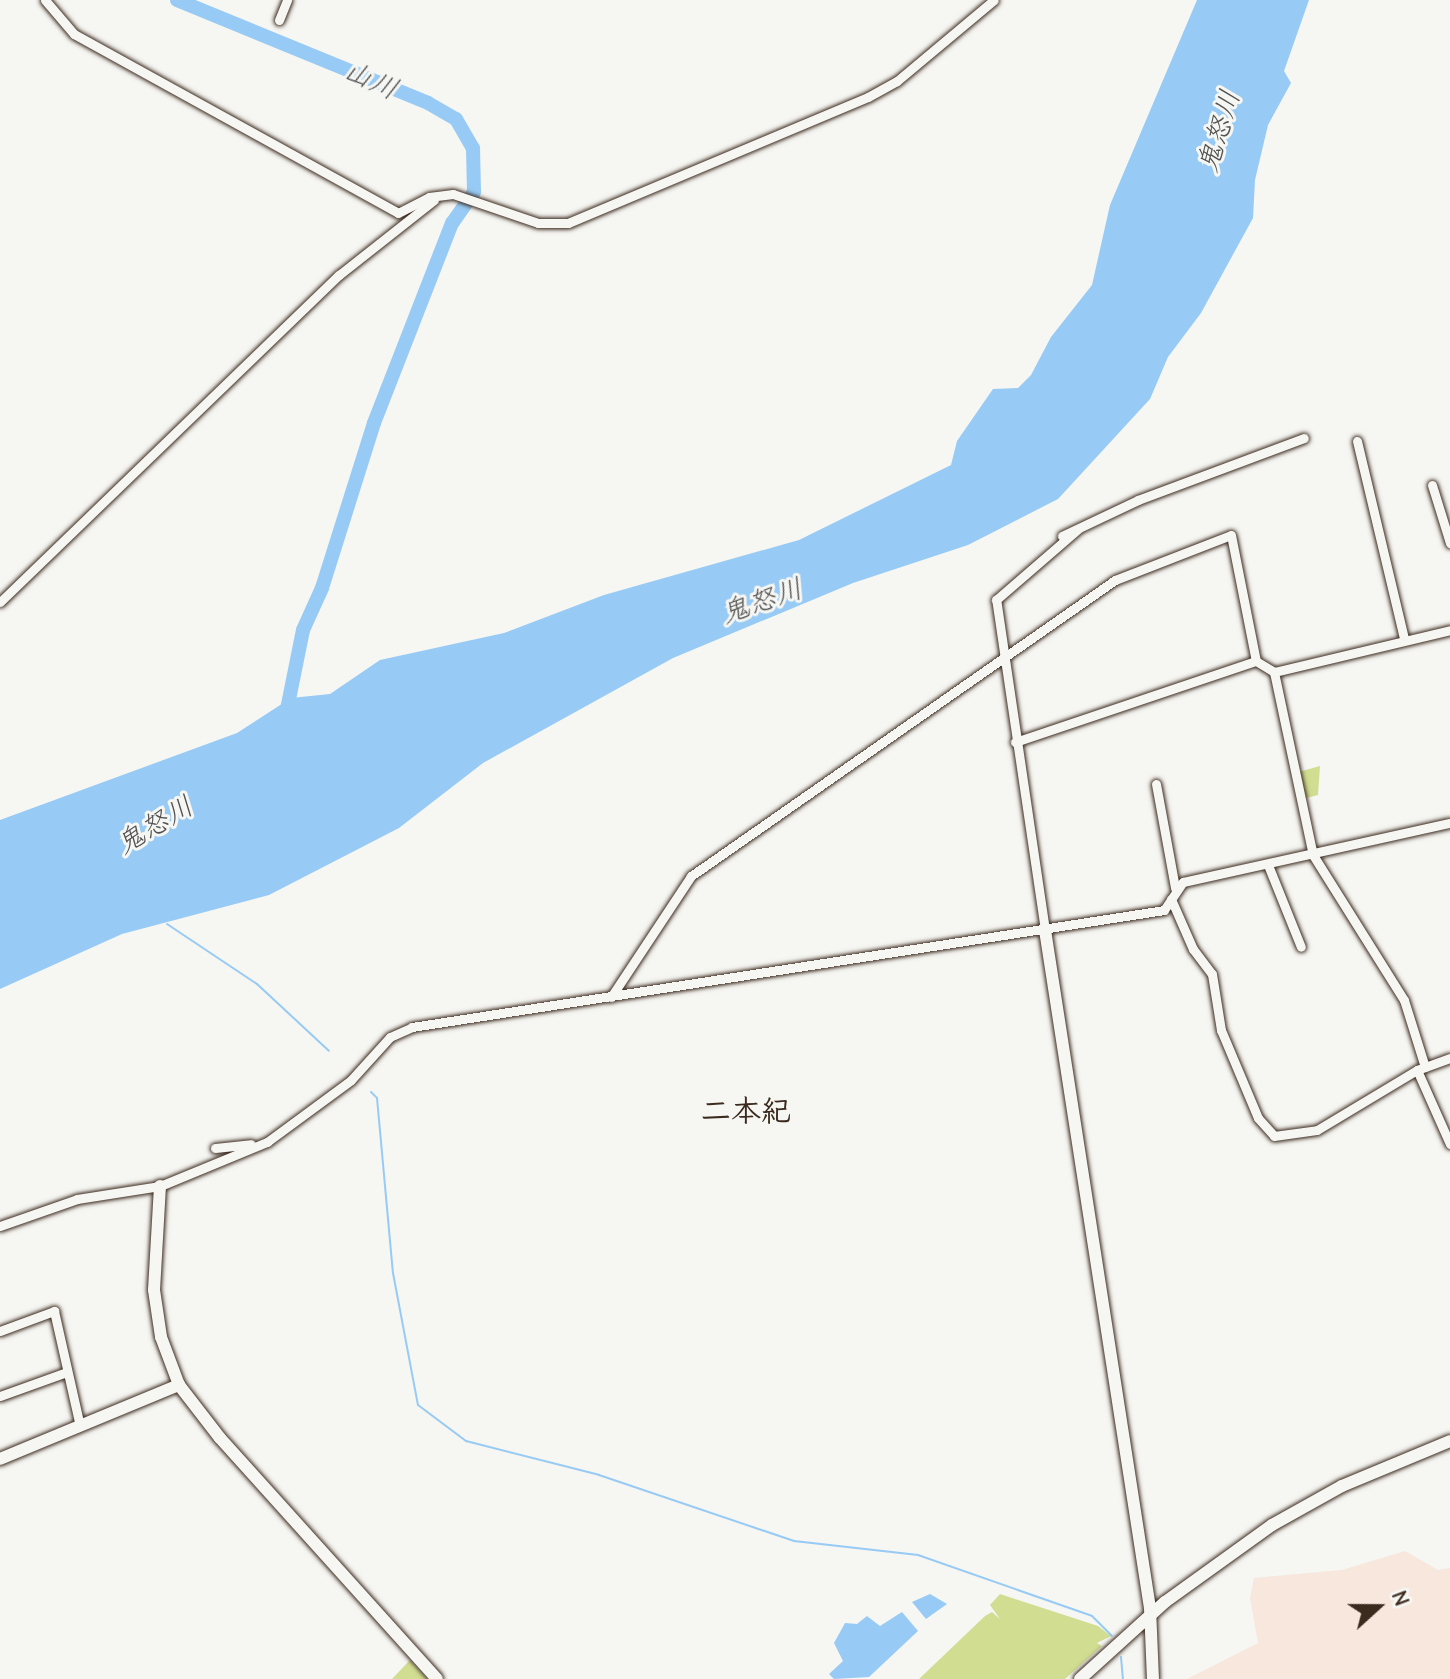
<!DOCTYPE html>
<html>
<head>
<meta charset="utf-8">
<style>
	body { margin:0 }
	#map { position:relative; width:1450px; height:1679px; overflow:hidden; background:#f6f6f2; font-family:"Comic Neue","Klee One",sans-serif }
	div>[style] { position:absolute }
	.built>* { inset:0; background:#f7e7dd }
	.green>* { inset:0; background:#d1de91 }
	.water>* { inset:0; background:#97cbf5 }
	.stream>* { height:2px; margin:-1px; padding:0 1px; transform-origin:1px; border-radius:1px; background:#97cbf5 }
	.river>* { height:14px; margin:-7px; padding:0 7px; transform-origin:7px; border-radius:7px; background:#97cbf5 }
	.roads { filter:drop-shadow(0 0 2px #3b2a1e) drop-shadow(0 0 2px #3b2a1e) }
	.street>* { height:9px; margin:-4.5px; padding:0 4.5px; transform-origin:4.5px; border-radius:4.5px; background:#f6f6f2 }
	.secondary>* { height:12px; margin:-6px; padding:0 6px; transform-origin:6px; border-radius:6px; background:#f6f6f2 }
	span { translate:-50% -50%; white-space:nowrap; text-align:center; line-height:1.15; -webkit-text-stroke:6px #f6f6f2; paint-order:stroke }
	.water-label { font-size:28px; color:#525254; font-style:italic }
	.quarter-label { font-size:30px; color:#3b2a1e; font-weight:700 }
	.north { position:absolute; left:1338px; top:1567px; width:80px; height:80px; -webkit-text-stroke:6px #f6f6f2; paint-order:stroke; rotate:69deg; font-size:22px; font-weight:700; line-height:32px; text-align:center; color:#3b2a1e }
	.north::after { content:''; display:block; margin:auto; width:28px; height:36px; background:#3b2a1e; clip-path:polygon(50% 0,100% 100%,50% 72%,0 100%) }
</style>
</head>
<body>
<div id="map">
	<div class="built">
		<i style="clip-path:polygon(1405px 1551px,1438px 1570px,1450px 1568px,1450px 1679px,1187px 1679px,1258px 1643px,1250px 1598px,1254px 1578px,1342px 1570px)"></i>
	</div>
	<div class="green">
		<i style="clip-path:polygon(1320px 766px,1318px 795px,1302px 799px,1295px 773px)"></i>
		<i style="clip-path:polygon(1000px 1594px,1098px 1626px,1111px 1636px,1097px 1643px,1102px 1646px,1065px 1679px,919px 1679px,985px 1616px,992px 1612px,1000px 1619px,990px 1605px)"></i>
		<i style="clip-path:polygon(410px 1660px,427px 1679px,392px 1679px)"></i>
	</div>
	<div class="water">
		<i style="clip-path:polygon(1197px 0,1309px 0,1284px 71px,1291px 83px,1268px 125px,1255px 180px,1253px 218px,1201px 313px,1168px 357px,1150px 399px,1058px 499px,968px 545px,853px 583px,673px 658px,483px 763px,399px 828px,269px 895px,122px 934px,0 989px,0 820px,237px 733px,291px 698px,330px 694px,380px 660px,504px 633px,604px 595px,799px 540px,951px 465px,957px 441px,993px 389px,1018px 388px,1031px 375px,1051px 337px,1092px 285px,1110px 205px)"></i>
		<i style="clip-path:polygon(930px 1594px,947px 1604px,926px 1619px,912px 1602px)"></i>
		<i style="clip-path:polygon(902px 1612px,918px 1631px,869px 1677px,834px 1679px,829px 1674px,843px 1661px,834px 1643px,845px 1623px,857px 1624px,867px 1616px,880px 1626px)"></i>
	</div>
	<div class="stream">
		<i style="left:167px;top:924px;width:108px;rotate:33.7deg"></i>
		<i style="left:257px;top:984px;width:98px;rotate:42.9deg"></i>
		<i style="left:371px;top:1092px;width:8px;rotate:45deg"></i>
		<i style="left:377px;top:1098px;width:176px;rotate:84.8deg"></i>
		<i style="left:393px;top:1273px;width:134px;rotate:79.3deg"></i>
		<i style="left:418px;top:1405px;width:60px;rotate:36.9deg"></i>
		<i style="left:466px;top:1441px;width:137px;rotate:14.3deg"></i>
		<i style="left:599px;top:1475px;width:206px;rotate:18.7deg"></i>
		<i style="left:794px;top:1541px;width:125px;rotate:6.4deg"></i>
		<i style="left:918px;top:1555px;width:184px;rotate:19.3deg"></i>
		<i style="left:1092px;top:1616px;width:28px;rotate:45deg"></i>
		<i style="left:1121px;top:1657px;width:22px;rotate:85deg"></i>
	</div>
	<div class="river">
		<i style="left:177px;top:0;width:271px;rotate:22.3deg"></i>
		<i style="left:428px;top:103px;width:32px;rotate:30deg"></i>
		<i style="left:456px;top:119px;width:34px;rotate:60deg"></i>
		<i style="left:473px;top:148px;width:44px;rotate:88.7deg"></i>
		<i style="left:474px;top:192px;width:38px;rotate:125deg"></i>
		<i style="left:452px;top:223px;width:215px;rotate:111.3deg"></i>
		<i style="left:374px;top:423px;width:173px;rotate:107.5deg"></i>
		<i style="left:322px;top:588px;width:46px;rotate:114.3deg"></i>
		<i style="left:303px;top:630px;width:86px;rotate:101.4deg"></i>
	</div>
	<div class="roads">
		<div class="street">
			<i style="left:45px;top:0;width:45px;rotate:49.5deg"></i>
			<i style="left:74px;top:34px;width:370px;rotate:28.9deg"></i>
			<i style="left:398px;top:213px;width:35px;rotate:-27deg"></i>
			<i style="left:429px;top:197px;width:24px;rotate:-7deg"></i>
			<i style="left:453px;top:194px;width:90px;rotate:18.8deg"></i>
			<i style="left:538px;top:223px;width:30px"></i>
			<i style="left:568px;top:223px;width:325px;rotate:-22.8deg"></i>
			<i style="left:868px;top:97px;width:33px;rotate:-29deg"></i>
			<i style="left:897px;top:81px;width:126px;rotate:-39.9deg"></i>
			<i style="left:279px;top:20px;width:22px;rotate:-68deg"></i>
			<i style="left:1357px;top:441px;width:204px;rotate:76.6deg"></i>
			<i style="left:1432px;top:485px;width:61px;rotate:72.8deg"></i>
			<i style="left:1062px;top:536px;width:84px;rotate:-25.3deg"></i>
			<i style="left:1138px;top:500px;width:177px;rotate:-20.5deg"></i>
			<i style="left:0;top:602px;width:471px;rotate:-44deg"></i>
			<i style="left:339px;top:275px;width:121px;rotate:-38.3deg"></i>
			<i style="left:1274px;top:672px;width:187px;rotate:78deg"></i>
			<i style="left:1313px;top:855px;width:171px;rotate:57.9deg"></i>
			<i style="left:1404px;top:1000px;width:70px;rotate:72.6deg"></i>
			<i style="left:1015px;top:742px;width:254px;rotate:-18.6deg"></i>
			<i style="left:1156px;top:784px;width:106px;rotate:79.6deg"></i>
			<i style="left:1268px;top:865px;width:88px;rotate:68.1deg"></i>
			<i style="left:1171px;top:899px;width:55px;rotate:66.3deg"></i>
			<i style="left:1193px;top:949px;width:31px;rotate:53deg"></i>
			<i style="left:1212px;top:974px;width:57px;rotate:80.9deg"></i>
			<i style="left:1221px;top:1030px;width:95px;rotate:67.2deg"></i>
			<i style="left:1258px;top:1118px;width:24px;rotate:48deg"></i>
			<i style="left:1274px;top:1136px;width:43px;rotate:-7.9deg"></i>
			<i style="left:1317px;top:1130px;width:117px;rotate:-31deg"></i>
			<i style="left:1417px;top:1070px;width:35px;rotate:-20deg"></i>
			<i style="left:1045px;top:930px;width:334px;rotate:-98.4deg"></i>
			<i style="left:996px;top:600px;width:108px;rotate:-40.9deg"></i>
			<i style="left:611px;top:997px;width:145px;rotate:-56.5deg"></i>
			<i style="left:691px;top:876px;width:517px;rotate:-34.92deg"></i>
			<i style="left:1115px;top:580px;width:124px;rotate:-21.2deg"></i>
			<i style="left:1231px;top:535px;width:128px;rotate:78.8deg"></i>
			<i style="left:1256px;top:661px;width:21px;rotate:31deg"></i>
			<i style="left:1274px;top:672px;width:181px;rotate:-13.4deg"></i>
			<i style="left:1417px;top:1070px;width:81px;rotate:66deg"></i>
			<i style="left:215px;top:1148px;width:36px;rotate:-6deg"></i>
			<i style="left:0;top:1226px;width:82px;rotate:-19.3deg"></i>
			<i style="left:77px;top:1199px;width:84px;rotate:-8.9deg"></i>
			<i style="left:160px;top:1186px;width:116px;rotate:-22.4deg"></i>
			<i style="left:267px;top:1142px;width:104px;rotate:-36.4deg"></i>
			<i style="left:351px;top:1080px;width:58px;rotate:-47.8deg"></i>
			<i style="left:390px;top:1037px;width:24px;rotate:-24deg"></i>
			<i style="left:412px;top:1027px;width:761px;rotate:-8.84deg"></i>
			<i style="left:1164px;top:910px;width:34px;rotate:-56deg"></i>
			<i style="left:1183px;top:882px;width:273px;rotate:-12.5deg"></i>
			<i style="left:0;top:1331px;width:58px;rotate:-20.3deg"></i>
			<i style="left:54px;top:1311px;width:118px;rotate:77.3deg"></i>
			<i style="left:0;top:1396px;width:68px;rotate:-19.8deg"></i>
		</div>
		<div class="secondary">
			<i style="left:1045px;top:930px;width:686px;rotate:81.2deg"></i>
			<i style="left:1150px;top:1608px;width:71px;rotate:87.6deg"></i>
			<i style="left:160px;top:1186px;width:104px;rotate:93.3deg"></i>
			<i style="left:154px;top:1290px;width:48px;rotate:81.5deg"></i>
			<i style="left:161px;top:1337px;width:51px;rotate:69.4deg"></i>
			<i style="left:179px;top:1385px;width:67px;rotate:52.3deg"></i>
			<i style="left:220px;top:1438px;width:324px;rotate:48deg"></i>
			<i style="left:0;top:1459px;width:194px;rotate:-22.5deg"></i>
			<i style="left:1080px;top:1679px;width:115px;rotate:-42.2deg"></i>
			<i style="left:1165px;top:1602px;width:132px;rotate:-35.7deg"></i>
			<i style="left:1272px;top:1525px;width:80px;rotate:-29.1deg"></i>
			<i style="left:1342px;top:1486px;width:117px;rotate:-22.6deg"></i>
		</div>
	</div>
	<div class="water-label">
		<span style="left:371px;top:80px;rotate:24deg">山川</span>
		<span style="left:1219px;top:131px;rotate:-73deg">鬼怒川</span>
		<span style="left:762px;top:601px;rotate:-19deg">鬼怒川</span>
		<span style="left:155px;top:825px;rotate:-31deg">鬼怒川</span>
	</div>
	<div class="quarter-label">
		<span style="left:746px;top:1112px">二本紀</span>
	</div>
	<div class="north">N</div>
</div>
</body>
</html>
